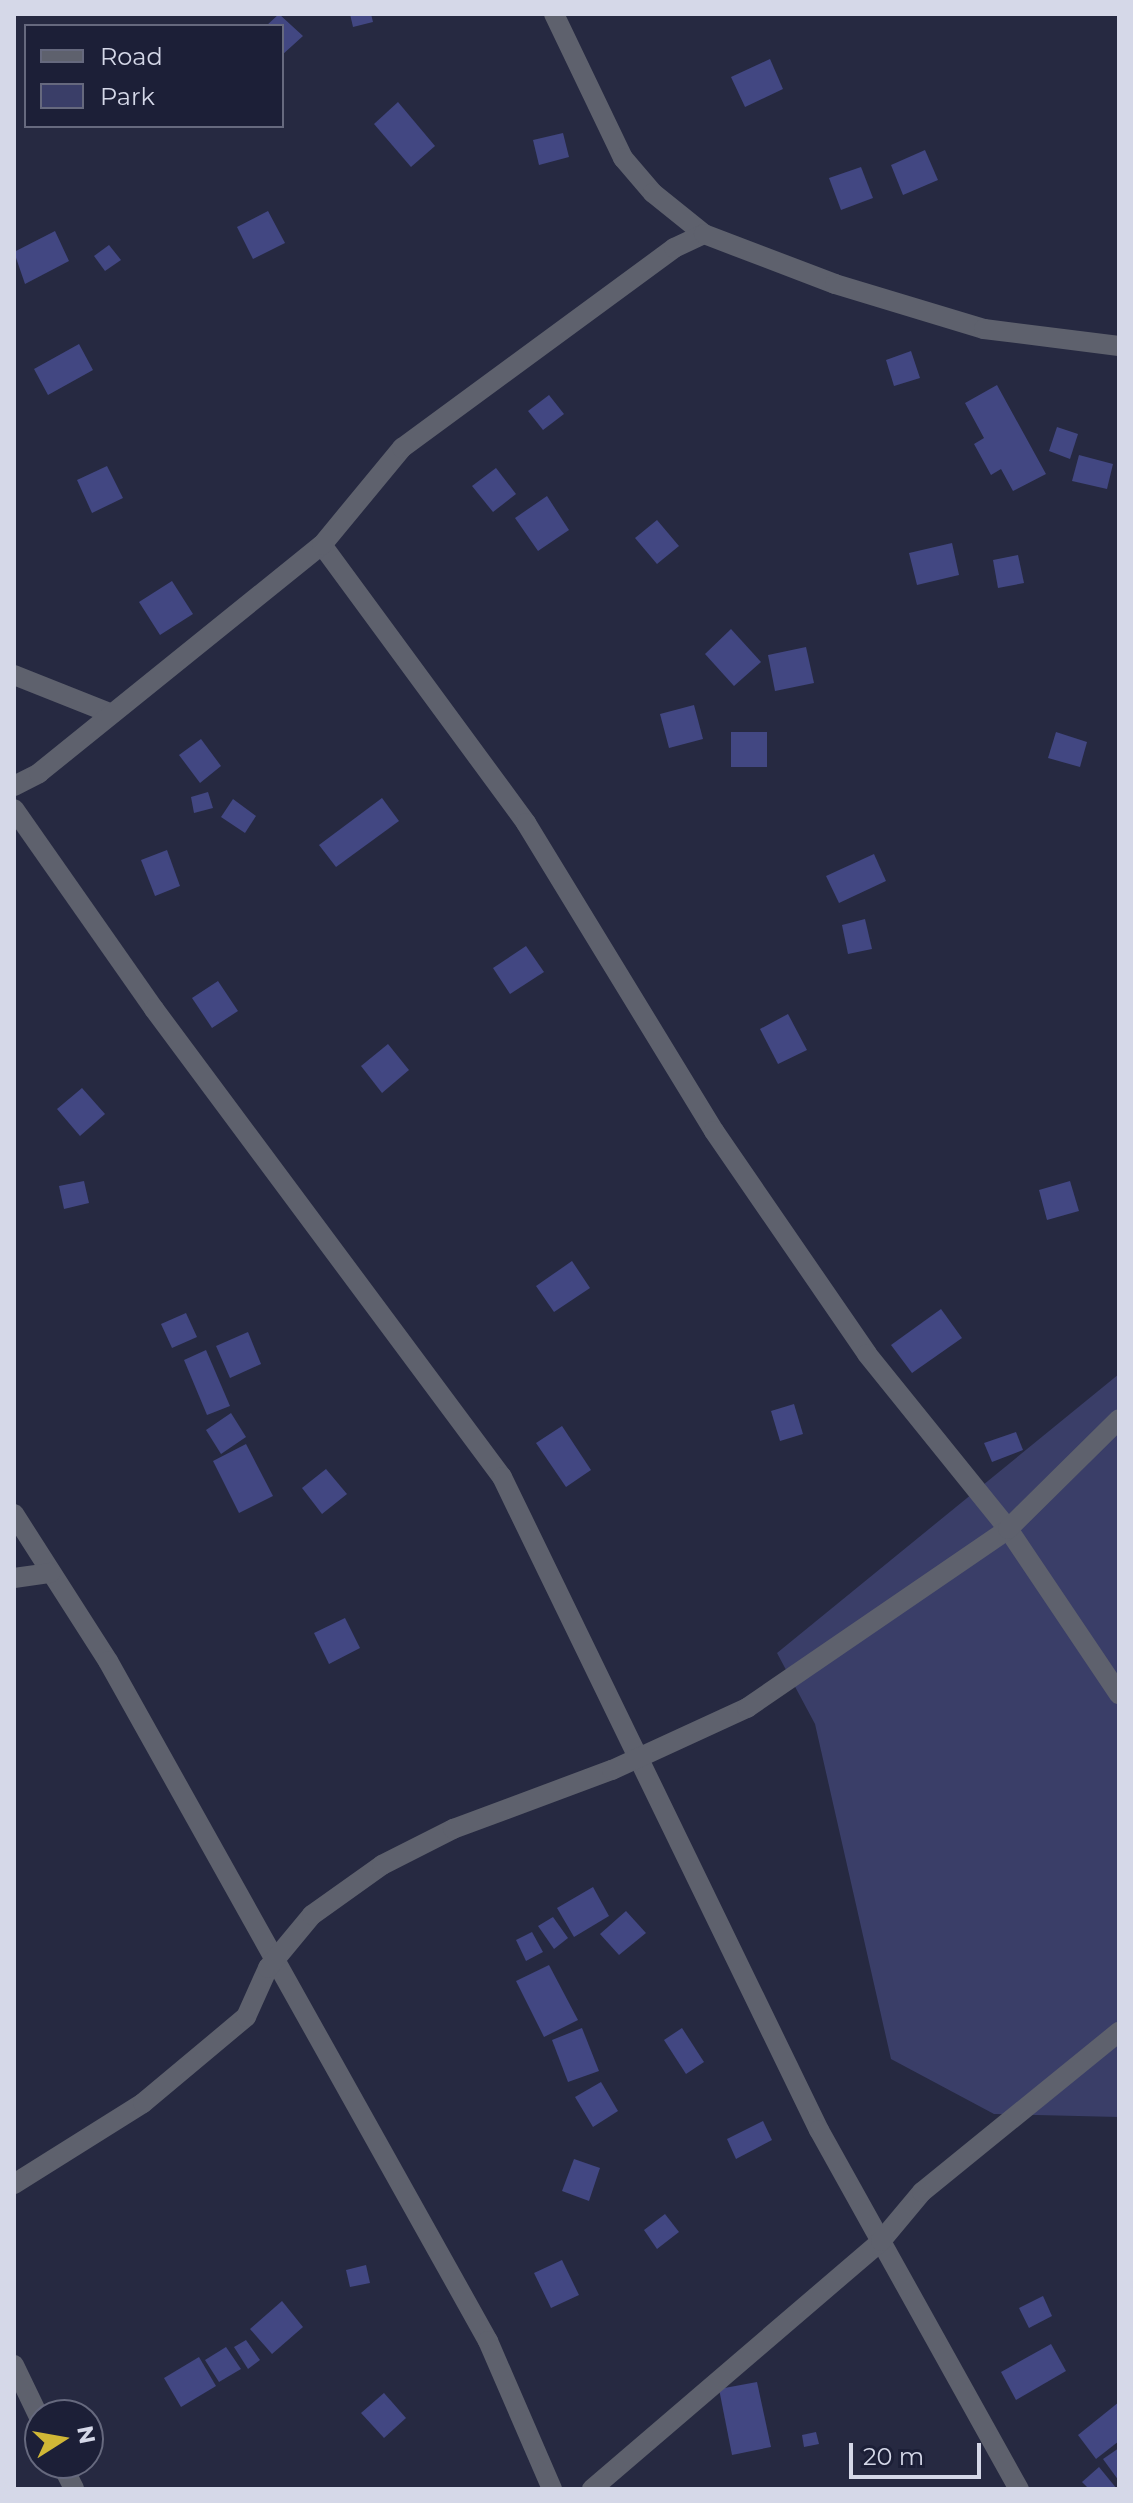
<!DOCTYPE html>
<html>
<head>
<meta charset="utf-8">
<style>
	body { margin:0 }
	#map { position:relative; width:1133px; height:2503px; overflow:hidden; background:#262941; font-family:Montserrat,sans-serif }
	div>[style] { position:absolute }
	.green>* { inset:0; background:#3a3e68 }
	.building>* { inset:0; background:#424782 }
	.minor>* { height:20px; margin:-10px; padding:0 10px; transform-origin:10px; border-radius:10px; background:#5e616d }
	span { translate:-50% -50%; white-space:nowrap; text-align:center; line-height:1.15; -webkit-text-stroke:6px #1c1f37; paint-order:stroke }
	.frame { position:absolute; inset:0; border:16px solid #d5d8e8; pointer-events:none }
	.legend { position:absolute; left:24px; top:24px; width:260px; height:104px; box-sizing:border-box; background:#1c1f37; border:2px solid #66697e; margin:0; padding:10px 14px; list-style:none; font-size:24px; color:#d5d8e8 }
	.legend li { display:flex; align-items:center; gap:16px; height:40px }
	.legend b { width:40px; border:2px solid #66697e }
	.north { position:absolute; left:24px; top:2399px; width:80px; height:80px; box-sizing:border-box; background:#1c1f37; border:2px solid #66697e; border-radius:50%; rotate:79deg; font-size:22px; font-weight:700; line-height:32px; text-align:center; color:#d5d8e8 }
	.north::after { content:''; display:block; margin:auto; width:28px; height:36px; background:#d0b736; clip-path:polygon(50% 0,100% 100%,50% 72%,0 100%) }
	.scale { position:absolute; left:849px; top:2443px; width:132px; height:36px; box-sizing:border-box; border:4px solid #d5d8e8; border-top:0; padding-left:10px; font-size:24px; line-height:28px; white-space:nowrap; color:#d5d8e8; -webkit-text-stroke:6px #1c1f37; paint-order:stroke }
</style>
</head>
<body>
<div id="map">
	<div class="green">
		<i style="clip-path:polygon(1119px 1374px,1119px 2117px,994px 2114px,891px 2059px,815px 1724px,777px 1653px)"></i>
	</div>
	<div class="building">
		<i style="clip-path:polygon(279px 14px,303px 36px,282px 55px,282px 26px,266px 26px)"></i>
		<i style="clip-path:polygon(350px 14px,371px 14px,373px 22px,353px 27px)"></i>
		<i style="clip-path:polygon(770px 59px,783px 89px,745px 107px,731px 77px)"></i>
		<i style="clip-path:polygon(398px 102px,435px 146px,411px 167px,374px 124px)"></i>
		<i style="clip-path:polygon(563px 133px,569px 157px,539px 165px,533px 140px)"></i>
		<i style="clip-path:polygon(925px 150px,938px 180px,903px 195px,891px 165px)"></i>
		<i style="clip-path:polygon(861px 167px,873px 198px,841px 210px,829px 178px)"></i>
		<i style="clip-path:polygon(268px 211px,285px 243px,253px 259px,237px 227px)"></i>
		<i style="clip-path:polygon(55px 231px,69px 261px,25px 284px,14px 252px)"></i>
		<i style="clip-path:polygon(109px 245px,121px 260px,105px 271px,94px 256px)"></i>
		<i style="clip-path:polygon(79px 344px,93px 370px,48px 395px,34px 369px)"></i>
		<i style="clip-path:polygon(911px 351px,920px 378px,894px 386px,886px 360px)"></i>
		<i style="clip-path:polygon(997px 385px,1046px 474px,1013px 491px,1001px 469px,991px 475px,974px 444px,984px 438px,965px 403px)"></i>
		<i style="clip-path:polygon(549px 395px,564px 414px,543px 430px,528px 411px)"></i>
		<i style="clip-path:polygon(1057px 427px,1078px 434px,1070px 459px,1049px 451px)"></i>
		<i style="clip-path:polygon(1079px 455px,1113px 464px,1107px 489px,1072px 481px)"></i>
		<i style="clip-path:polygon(107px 466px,123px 498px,92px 513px,77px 480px)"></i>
		<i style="clip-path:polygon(496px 468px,516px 494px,493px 512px,472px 486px)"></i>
		<i style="clip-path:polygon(547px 496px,569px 530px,538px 551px,515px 518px)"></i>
		<i style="clip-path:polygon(657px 520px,679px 546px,657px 564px,635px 538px)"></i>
		<i style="clip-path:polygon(952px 543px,959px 575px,917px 585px,909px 553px)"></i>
		<i style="clip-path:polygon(1018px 555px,1024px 583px,998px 588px,993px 560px)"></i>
		<i style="clip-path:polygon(172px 581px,193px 614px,160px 635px,139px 602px)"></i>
		<i style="clip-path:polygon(731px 629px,761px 662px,734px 686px,705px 654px)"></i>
		<i style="clip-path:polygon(806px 647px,814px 683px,775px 691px,768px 655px)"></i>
		<i style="clip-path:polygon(694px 705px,703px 739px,669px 748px,660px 714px)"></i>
		<i style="clip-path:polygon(731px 732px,767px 732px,767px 767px,731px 767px)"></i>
		<i style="clip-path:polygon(1056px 732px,1087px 742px,1080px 767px,1048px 758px)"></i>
		<i style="clip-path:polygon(201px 739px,221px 766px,200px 783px,179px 755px)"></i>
		<i style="clip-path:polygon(208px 792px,213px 808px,194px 813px,191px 797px)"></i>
		<i style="clip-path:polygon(382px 798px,399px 821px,336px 867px,319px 845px)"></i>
		<i style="clip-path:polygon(233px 799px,256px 816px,245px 833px,221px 817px)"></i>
		<i style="clip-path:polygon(167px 850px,180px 886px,155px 896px,141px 860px)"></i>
		<i style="clip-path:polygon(874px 854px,886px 881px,839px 903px,826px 876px)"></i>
		<i style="clip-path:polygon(865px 919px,872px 949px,848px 954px,842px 925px)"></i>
		<i style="clip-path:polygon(526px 946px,544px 972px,510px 994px,493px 968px)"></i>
		<i style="clip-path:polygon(218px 981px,238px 1011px,212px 1028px,192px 998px)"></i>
		<i style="clip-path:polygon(788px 1014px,807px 1050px,778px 1064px,760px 1029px)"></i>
		<i style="clip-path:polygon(388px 1044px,409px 1070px,382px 1093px,361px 1066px)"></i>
		<i style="clip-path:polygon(82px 1088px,105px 1114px,80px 1136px,57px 1109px)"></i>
		<i style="clip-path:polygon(84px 1181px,89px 1203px,64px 1209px,59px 1186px)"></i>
		<i style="clip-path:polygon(1070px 1181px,1079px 1211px,1047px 1220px,1039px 1190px)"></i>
		<i style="clip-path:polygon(572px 1261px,590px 1288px,554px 1312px,536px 1286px)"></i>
		<i style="clip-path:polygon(941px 1309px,962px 1338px,912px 1373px,891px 1345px)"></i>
		<i style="clip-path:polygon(186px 1313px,197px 1337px,172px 1348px,161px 1324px)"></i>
		<i style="clip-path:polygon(248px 1332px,261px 1364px,230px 1378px,216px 1346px)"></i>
		<i style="clip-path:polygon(206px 1350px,230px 1406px,207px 1415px,184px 1360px)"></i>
		<i style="clip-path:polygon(794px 1404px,803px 1434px,780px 1441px,771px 1411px)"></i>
		<i style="clip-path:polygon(231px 1413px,246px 1437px,221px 1454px,206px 1430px)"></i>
		<i style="clip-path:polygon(562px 1426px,591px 1470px,566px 1487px,536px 1443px)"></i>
		<i style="clip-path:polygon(1016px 1432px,1023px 1450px,992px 1462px,984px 1443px)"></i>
		<i style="clip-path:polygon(246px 1444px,273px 1496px,239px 1513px,213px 1461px)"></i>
		<i style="clip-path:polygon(326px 1469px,347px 1494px,322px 1514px,302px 1488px)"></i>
		<i style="clip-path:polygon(345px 1618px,360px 1648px,329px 1664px,314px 1633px)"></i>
		<i style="clip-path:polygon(593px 1887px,609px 1916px,574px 1937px,557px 1908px)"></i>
		<i style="clip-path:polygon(626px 1911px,646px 1933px,619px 1955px,600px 1934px)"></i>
		<i style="clip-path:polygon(553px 1917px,568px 1938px,554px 1949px,538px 1926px)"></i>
		<i style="clip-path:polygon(532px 1932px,543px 1952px,526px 1961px,516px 1940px)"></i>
		<i style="clip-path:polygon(549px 1965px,578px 2020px,544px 2037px,516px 1981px)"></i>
		<i style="clip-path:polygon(582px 2028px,599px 2071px,568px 2082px,552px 2040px)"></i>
		<i style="clip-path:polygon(682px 2028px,704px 2062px,686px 2074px,664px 2040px)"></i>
		<i style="clip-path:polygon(601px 2082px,618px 2111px,593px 2127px,575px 2097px)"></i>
		<i style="clip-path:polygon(763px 2121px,772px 2140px,736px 2159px,727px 2139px)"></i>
		<i style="clip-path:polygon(574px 2159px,600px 2168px,589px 2201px,562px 2191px)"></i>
		<i style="clip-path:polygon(665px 2214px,679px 2232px,657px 2249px,644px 2230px)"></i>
		<i style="clip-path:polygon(562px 2260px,579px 2295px,551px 2308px,534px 2273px)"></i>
		<i style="clip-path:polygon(366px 2265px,370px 2283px,350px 2287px,346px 2270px)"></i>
		<i style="clip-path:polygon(1043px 2296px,1052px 2316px,1029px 2328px,1019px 2308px)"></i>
		<i style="clip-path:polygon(282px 2301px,303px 2327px,272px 2354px,250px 2329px)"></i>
		<i style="clip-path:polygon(246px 2340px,260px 2360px,248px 2369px,234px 2347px)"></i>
		<i style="clip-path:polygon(1051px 2344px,1066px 2371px,1016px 2400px,1001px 2372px)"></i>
		<i style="clip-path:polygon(226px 2347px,241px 2369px,219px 2382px,205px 2360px)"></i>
		<i style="clip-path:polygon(199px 2357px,216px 2386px,181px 2407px,164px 2378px)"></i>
		<i style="clip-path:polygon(757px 2382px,771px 2447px,732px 2455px,719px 2389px)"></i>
		<i style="clip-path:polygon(384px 2393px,406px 2418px,384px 2438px,361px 2413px)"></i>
		<i style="clip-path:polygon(1119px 2402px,1119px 2441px,1096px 2459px,1078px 2435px)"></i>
		<i style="clip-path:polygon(816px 2432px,819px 2444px,804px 2447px,802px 2435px)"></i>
		<i style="clip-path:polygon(1119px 2448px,1119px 2481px,1103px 2459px)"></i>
		<i style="clip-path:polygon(1099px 2467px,1117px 2489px,1089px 2489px,1082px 2482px)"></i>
	</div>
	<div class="minor">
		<i style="left:554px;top:14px;width:160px;rotate:64.4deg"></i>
		<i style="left:623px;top:158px;width:46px;rotate:49.4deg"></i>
		<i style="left:653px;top:193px;width:65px;rotate:38.8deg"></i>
		<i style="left:322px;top:545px;width:345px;rotate:53.7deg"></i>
		<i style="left:526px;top:823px;width:361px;rotate:58.6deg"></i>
		<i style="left:714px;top:1131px;width:270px;rotate:55.5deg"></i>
		<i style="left:867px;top:1354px;width:225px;rotate:51.1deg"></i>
		<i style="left:1008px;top:1529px;width:199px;rotate:56.1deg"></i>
		<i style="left:14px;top:675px;width:105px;rotate:21.7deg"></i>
		<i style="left:14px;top:786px;width:28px;rotate:-27deg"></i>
		<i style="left:39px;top:773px;width:363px;rotate:-38.9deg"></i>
		<i style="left:322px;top:545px;width:126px;rotate:-50.5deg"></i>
		<i style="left:402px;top:448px;width:338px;rotate:-36.3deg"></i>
		<i style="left:674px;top:248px;width:33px;rotate:-25deg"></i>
		<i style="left:704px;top:234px;width:140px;rotate:20.9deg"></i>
		<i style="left:835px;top:284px;width:156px;rotate:16.8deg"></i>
		<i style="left:984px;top:329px;width:136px;rotate:7.2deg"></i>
		<i style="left:14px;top:809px;width:244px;rotate:55deg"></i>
		<i style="left:154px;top:1009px;width:583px;rotate:53.37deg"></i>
		<i style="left:502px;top:1477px;width:726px;rotate:64.11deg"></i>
		<i style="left:819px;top:2130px;width:411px;rotate:60.9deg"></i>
		<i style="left:14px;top:1514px;width:174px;rotate:57.4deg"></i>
		<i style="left:108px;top:1661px;width:779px;rotate:60.8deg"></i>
		<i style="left:488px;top:2341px;width:161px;rotate:66.6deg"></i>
		<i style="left:14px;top:1578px;width:37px;rotate:-8deg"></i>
		<i style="left:14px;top:2184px;width:152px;rotate:-32.1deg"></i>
		<i style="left:143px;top:2103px;width:134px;rotate:-39.9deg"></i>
		<i style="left:246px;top:2017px;width:54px;rotate:-65.8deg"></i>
		<i style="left:268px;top:1968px;width:69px;rotate:-50.3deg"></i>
		<i style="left:312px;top:1915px;width:86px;rotate:-35.5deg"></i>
		<i style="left:382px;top:1865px;width:80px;rotate:-26.9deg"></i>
		<i style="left:453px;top:1829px;width:170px;rotate:-20.4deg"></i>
		<i style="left:612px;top:1770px;width:149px;rotate:-24.7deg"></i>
		<i style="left:747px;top:1708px;width:316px;rotate:-34.4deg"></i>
		<i style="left:1008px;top:1529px;width:156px;rotate:-44.7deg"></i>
		<i style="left:14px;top:2365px;width:60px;rotate:64.3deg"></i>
		<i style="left:61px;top:2463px;width:29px;rotate:63deg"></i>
		<i style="left:592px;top:2489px;width:381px;rotate:-40.6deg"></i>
		<i style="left:881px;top:2241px;width:64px;rotate:-50.1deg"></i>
		<i style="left:922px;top:2192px;width:254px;rotate:-39.1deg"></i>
	</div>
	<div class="frame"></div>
	<ul class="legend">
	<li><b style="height:10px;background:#5e616d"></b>Road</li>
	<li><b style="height:22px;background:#3a3e68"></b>Park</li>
	</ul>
	<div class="north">N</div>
	<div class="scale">20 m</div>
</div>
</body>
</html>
